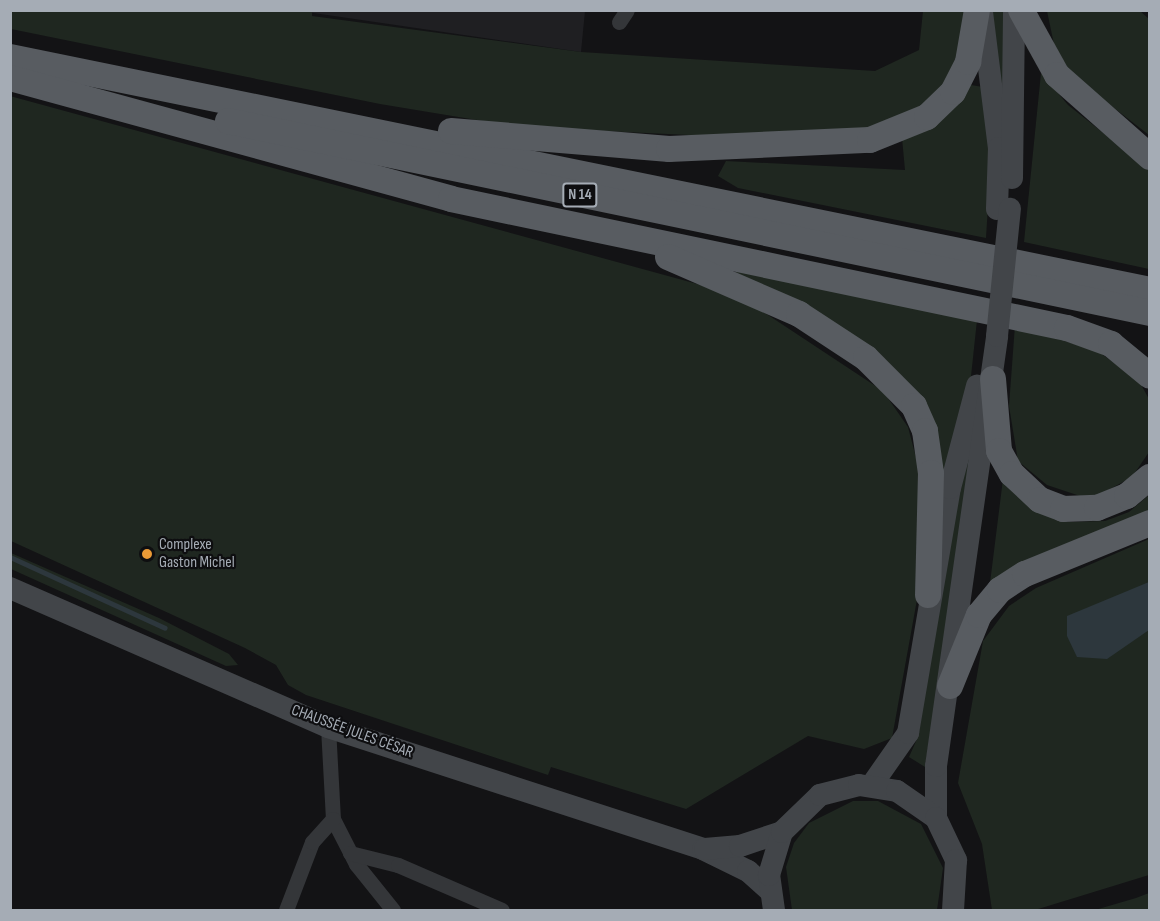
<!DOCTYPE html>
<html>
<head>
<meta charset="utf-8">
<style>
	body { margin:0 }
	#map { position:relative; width:1160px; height:921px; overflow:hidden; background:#131315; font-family:"Sofia Sans Condensed",sans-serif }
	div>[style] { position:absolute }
	.built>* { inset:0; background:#1f1f22 }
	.green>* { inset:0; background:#1f2720 }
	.water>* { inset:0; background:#2d373d }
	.stream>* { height:5px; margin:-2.5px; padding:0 2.5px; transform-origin:2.5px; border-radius:2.5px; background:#2d373d }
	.minor>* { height:15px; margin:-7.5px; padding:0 7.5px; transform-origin:7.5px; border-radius:7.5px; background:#343639 }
	.secondary>* { height:22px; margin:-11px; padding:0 11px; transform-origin:11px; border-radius:11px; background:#424549 }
	.trunk>* { height:26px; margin:-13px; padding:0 13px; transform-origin:13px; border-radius:13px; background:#585c61 }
	.secondary-bridge>* { height:22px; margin:-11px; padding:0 11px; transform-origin:11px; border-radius:11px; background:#424549 }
	.dots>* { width:16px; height:16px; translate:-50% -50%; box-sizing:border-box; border:3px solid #0e0e10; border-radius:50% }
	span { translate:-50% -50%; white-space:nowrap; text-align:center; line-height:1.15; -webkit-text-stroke:4.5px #0e0e10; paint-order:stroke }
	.shield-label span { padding:2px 4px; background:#0e0e10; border:2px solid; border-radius:4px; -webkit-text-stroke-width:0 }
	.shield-label { font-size:15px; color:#a5acb5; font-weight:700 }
	.poi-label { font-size:16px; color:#a5acb5 }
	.left { translate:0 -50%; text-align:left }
	.street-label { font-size:16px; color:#a5acb5 }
	.frame { position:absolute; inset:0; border:12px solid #a5acb5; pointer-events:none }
</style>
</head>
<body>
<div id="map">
	<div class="built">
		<i style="clip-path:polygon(300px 11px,585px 11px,581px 52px)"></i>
	</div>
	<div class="green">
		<i style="clip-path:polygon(10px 11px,312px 11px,312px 16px,581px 52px,875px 71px,919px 50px,923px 11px,968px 11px,964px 57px,933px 101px,882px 128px,731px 137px,519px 127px,380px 104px,11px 29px)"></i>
		<i style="clip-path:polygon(989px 11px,1005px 11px,1005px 112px)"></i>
		<i style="clip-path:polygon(1047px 11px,1140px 11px,1149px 19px,1149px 135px,1074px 77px,1055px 49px)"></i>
		<i style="clip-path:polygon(1041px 73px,1068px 105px,1149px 169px,1149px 269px,1024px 242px)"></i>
		<i style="clip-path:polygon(971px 85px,983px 87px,992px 141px,986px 238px,738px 188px,718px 176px,726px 161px,905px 170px,902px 138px)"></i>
		<i style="clip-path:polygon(10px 96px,701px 285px,756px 307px,883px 391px,908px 427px,924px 488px,918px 594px,892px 738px,864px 749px,808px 736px,686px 809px,551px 767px,548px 775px,306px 695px,288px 685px,276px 665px,245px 648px,11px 541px)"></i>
		<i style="clip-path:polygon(736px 270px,977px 320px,969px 395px,946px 471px,939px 470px,926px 408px,736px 276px)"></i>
		<i style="clip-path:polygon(1015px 325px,1099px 352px,1139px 381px,1149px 399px,1149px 452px,1132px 477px,1099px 495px,1080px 496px,1047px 485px,1018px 461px,1009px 406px)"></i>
		<i style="clip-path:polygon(979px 414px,925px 767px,909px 757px,917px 739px,942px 555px)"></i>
		<i style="clip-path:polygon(1003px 479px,1050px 517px,1066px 522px,1105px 521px,1129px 512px,1149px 495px,1149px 514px,990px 583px)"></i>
		<i style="clip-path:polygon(1149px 539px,1149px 875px,1035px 910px,992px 910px,982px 844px,958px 783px,983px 641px,1009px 606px,1036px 588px)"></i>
		<i style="clip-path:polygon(11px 553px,159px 618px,229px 654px,238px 665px,226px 666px,11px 569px)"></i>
		<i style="clip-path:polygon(853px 801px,878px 801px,921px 824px,943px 868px,937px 910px,792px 910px,786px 867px,794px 843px,809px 823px)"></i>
		<i style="clip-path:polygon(1149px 893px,1149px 910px,1095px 910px,1136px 898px)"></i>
	</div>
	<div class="water">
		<i style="clip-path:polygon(1149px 582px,1149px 630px,1107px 659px,1077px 657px,1067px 636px,1067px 616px)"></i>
	</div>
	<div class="stream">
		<i style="left:10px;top:557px;width:170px;rotate:24.6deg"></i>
	</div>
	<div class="minor">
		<i style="left:619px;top:22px;width:14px;rotate:-56deg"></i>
		<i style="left:328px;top:727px;width:92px;rotate:86.9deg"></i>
		<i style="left:333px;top:819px;width:51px;rotate:62.9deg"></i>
		<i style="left:356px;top:864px;width:59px;rotate:51.2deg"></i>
		<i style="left:350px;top:853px;width:49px;rotate:14deg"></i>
		<i style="left:398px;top:865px;width:113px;rotate:23.4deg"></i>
		<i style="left:286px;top:910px;width:73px;rotate:-69.1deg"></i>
		<i style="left:312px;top:842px;width:31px;rotate:-48deg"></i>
	</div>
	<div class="secondary">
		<i style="left:982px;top:12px;width:137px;rotate:82.9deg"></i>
		<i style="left:999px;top:148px;width:61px;rotate:91.9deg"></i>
		<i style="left:1012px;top:178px;width:168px;rotate:-89.3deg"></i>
		<i style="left:10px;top:588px;width:347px;rotate:23.6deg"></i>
		<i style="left:328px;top:727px;width:394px;rotate:18deg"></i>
		<i style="left:703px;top:849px;width:50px;rotate:26.1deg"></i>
		<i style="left:748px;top:871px;width:30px;rotate:42deg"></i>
		<i style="left:871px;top:786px;width:65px;rotate:-55.1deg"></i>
		<i style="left:908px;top:733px;width:249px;rotate:-80.3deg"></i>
		<i style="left:950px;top:488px;width:106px;rotate:-75.2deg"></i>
		<i style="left:936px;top:818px;width:52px;rotate:-90deg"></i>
		<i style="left:936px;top:766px;width:434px;rotate:-81.9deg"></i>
		<i style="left:705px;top:849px;width:35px;rotate:-5deg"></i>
		<i style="left:740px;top:846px;width:44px;rotate:-18.4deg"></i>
		<i style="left:774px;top:910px;width:35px;rotate:-98deg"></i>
		<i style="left:769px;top:875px;width:45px;rotate:-73.2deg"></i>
		<i style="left:782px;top:832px;width:53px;rotate:-44.2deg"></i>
		<i style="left:820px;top:795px;width:40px;rotate:-14.4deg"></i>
		<i style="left:859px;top:785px;width:38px;rotate:9deg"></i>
		<i style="left:897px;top:791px;width:47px;rotate:34.7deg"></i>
		<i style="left:936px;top:818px;width:47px;rotate:64.5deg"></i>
		<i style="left:956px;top:860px;width:50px;rotate:93.4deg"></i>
	</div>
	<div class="trunk">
		<i style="left:1021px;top:10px;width:74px;rotate:61deg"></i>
		<i style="left:1057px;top:75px;width:124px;rotate:41.4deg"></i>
		<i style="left:10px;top:57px;width:1164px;rotate:11.55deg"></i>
		<i style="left:10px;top:78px;width:457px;rotate:15.3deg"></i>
		<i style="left:451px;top:199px;width:629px;rotate:11.83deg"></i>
		<i style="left:1067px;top:328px;width:47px;rotate:20deg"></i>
		<i style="left:1111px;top:344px;width:50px;rotate:39.4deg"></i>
		<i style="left:228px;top:121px;width:942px;rotate:11.76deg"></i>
		<i style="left:451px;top:131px;width:219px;rotate:4.7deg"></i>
		<i style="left:669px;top:149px;width:201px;rotate:-2.6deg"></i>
		<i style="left:870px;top:140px;width:61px;rotate:-22deg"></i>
		<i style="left:927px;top:117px;width:36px;rotate:-44deg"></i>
		<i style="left:953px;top:92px;width:34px;rotate:-63deg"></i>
		<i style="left:968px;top:62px;width:53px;rotate:-80.2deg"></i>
		<i style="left:668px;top:257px;width:143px;rotate:23.5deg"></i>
		<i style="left:799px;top:314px;width:80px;rotate:33.3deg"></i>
		<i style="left:866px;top:358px;width:68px;rotate:45deg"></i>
		<i style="left:914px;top:406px;width:27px;rotate:66deg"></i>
		<i style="left:925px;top:431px;width:42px;rotate:81.9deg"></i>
		<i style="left:931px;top:473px;width:122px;rotate:91.4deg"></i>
		<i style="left:993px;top:379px;width:72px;rotate:85.2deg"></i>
		<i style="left:999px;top:451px;width:26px;rotate:61deg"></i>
		<i style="left:1012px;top:474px;width:38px;rotate:43deg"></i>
		<i style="left:1040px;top:500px;width:25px;rotate:21deg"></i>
		<i style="left:1063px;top:509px;width:34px;rotate:-2deg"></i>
		<i style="left:1097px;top:508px;width:32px;rotate:-22deg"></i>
		<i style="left:1127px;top:496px;width:30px;rotate:-40deg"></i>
		<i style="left:950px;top:686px;width:77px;rotate:-67.8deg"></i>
		<i style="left:979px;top:615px;width:33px;rotate:-50deg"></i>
		<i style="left:1000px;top:590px;width:30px;rotate:-33deg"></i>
		<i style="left:1025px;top:574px;width:135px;rotate:-22.2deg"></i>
	</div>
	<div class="secondary-bridge">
		<i style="left:997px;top:336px;width:128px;rotate:-84.2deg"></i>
	</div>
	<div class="dots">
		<i style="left:147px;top:554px;background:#ea9a36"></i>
	</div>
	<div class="shield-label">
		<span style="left:580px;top:195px">N 14</span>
	</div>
	<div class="poi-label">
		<span class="left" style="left:159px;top:554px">Complexe<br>Gaston Michel</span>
	</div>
	<div class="street-label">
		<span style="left:352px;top:732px;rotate:20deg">CHAUSSÉE JULES CÉSAR</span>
	</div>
	<div class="frame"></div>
</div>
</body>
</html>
